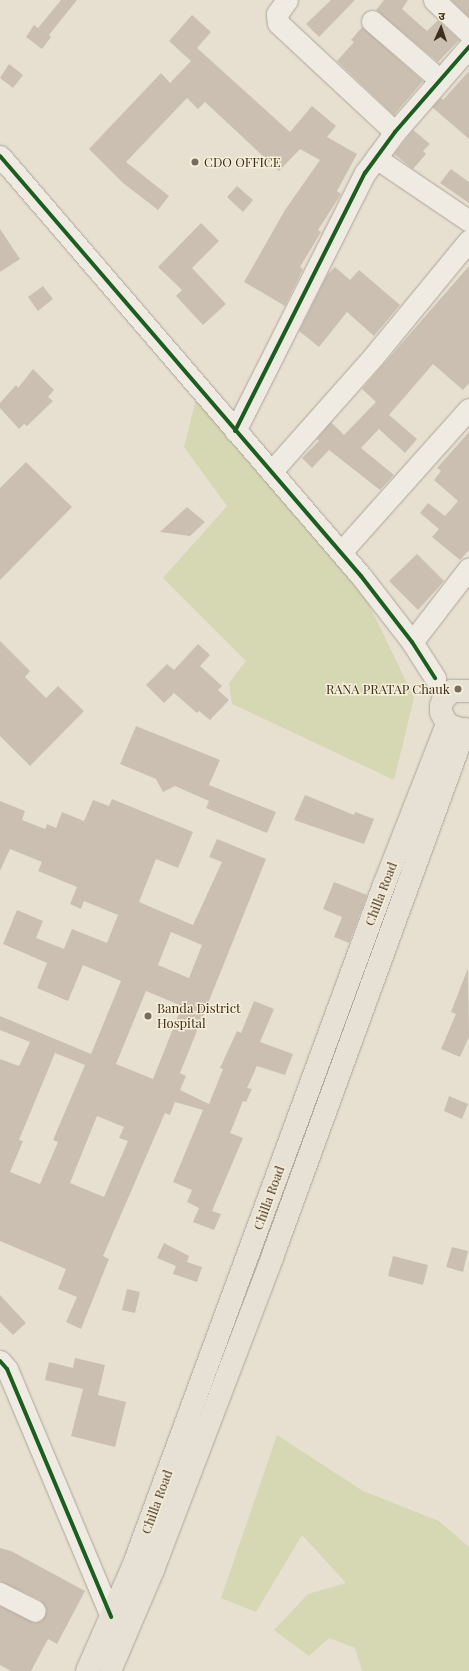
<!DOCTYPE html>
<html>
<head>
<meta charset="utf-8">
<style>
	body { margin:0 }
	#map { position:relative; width:469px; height:1671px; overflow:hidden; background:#e7e0d1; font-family:"Playfair Display","Noto Sans Devanagari",serif }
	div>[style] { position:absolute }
	.green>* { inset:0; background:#d6d7b3 }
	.building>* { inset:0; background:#cbbfb2 }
	.roads { filter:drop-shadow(0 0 1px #ada599) drop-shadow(0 0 1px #ada599) }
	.minor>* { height:21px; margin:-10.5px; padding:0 10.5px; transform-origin:10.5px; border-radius:10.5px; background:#efebe3 }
	.major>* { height:22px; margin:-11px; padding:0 11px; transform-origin:11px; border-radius:11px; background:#e6e1d4 }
	.cycleway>* { height:4px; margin:-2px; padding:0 2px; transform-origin:2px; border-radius:2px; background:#1b5e20 }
	.dots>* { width:11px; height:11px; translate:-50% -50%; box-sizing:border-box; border:2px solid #f7eed8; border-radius:50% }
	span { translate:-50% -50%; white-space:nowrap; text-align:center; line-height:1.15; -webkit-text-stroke:3px #f7eed8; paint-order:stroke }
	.poi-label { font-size:13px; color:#3d2e20 }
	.left { translate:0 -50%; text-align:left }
	.right { translate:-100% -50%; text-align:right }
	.street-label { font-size:13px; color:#3d2e20 }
	.north { position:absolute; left:421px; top:8px; width:40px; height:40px; -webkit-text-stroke:3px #f7eed8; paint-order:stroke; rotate:3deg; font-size:11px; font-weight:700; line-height:16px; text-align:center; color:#3d2e20 }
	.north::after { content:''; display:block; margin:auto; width:14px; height:18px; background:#3d2e20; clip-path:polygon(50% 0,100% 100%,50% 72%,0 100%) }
</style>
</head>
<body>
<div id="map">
	<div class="green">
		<i style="clip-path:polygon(196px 399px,366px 598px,414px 698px,394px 780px,232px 704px,229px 683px,246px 661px,163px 578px,227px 506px,184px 447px)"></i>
		<i style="clip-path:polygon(277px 1435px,363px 1491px,439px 1521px,469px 1547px,469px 1671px,362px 1671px,355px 1648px,329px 1638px,309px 1656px,274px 1630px,308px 1594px,346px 1583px,302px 1535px,256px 1612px,221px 1598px)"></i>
	</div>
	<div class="building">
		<i style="clip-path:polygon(61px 0,77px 0,49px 35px,51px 37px,42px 49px,26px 37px,34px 25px,38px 28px)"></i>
		<i style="clip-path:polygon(331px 0,355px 0,319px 37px,306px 24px)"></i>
		<i style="clip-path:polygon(384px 0,408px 0,402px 9px,427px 31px,438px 20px,459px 40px,438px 62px,376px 10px)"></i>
		<i style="clip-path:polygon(451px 0,469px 0,469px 17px)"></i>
		<i style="clip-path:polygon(192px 15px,211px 32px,197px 48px,290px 132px,312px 106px,336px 126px,327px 137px,357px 154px,337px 191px,341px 194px,318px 230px,321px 232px,300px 267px,303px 269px,285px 306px,244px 282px,285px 210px,320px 160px,300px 149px,279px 171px,205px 102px,198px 109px,187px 98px,126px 162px,169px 196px,158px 210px,123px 183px,89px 149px,161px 73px,170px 83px,191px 61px,169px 41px)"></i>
		<i style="clip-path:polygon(362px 27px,423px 81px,394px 115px,337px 61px,354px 42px,351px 40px)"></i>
		<i style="clip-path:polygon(9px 64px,23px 75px,13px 88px,0 78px)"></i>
		<i style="clip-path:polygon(469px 71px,469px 139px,432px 107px,441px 98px,443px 100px)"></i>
		<i style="clip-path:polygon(413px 130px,430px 144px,423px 151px,426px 154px,413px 169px,394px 154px)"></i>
		<i style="clip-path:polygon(451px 169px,469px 182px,469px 203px,440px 183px)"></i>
		<i style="clip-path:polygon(237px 186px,253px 200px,243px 212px,227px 197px)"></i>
		<i style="clip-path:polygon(201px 223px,219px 241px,192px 268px,226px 304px,203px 325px,176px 296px,182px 290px,158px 267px)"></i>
		<i style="clip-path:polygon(0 229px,20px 259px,0 272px)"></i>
		<i style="clip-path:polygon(469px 266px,469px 383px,463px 390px,433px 364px,389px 415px,417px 439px,405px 453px,379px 429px,361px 448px,394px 475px,380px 490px,329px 450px,312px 468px,302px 458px,319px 441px,317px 439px,331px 422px,344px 435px,376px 402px,362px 389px)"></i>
		<i style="clip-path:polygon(335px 267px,350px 280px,359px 270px,400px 305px,374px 336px,347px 312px,319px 347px,299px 331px,327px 275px)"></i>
		<i style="clip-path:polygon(43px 286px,53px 299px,38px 311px,28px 297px)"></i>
		<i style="clip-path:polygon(33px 369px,54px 390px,48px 397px,53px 401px,27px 426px,24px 424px,19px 429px,0 408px,0 403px,16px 385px,18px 388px)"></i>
		<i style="clip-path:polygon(469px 432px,469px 550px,460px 560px,432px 537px,439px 529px,420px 513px,428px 503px,445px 516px,458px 501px,434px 480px,441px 471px,437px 468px)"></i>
		<i style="clip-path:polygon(26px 462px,72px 507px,0 580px,0 488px)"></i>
		<i style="clip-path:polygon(187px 507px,205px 522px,190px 536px,160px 532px)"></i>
		<i style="clip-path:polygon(417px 554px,444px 581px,418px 610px,389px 581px)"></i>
		<i style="clip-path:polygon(0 641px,30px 671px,25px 677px,46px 698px,58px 686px,84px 711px,30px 766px,0 736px)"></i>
		<i style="clip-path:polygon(198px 644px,210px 655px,200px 666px,222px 686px,218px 690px,229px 700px,210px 720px,199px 711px,197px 713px,174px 693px,164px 703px,146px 685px,167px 664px,174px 670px)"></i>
		<i style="clip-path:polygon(136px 726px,220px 760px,209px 785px,276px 812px,267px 833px,206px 808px,209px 801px,175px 786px,163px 792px,156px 779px,120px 764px)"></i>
		<i style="clip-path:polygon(305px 795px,354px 815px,355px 812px,374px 819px,364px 844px,294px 820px)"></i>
		<i style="clip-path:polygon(evenodd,112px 799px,193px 832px,178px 868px,156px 859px,139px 902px,193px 925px,222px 862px,209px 857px,217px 839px,266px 859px,180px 1073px,186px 1076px,180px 1090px,209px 1104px,223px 1069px,220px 1068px,237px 1031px,241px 1033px,254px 1001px,274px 1009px,260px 1042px,293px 1054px,285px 1075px,257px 1066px,247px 1088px,252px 1089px,246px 1102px,243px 1101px,230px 1133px,243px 1138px,212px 1211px,221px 1214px,214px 1230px,193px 1222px,199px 1208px,187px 1202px,192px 1190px,173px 1182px,203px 1110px,175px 1102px,170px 1115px,165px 1113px,103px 1256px,109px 1259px,81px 1329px,66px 1322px,77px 1297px,58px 1289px,66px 1269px,0 1241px,0 1059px,19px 1066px,30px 1042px,0 1030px,0 1016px,91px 1054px,121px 981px,83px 965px,68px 1001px,37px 988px,47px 963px,3px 944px,17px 910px,43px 921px,36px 938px,64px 949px,72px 929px,107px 943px,118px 915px,84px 901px,81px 909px,70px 904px,77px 887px,38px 871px,42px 862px,10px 849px,0 871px,0 801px,25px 811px,22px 820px,45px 829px,47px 824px,56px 828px,62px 812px,84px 821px,93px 800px,109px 806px,112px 799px,171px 932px,202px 945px,189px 978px,158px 965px,171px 932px,112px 799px,146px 991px,182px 1006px,153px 1079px,116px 1064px,146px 991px,112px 799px,55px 1053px,85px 1065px,53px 1140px,58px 1142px,40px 1184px,10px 1172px,23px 1141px,19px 1140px,55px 1053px,112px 799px,97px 1116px,124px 1127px,119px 1138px,128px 1141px,104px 1197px,70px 1183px,97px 1116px)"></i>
		<i style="clip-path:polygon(334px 882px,367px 895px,349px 943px,334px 937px,342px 917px,323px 909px)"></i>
		<i style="clip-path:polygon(468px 968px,469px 1037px,460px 1057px,441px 1049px,456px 1014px,451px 1012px)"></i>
		<i style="clip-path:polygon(449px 1096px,468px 1104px,462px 1119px,444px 1111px)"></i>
		<i style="clip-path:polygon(164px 1243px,189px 1256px,187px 1262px,202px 1267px,197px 1282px,173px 1274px,176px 1266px,157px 1258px)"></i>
		<i style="clip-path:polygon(452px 1247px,468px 1251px,463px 1272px,446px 1267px)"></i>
		<i style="clip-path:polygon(393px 1256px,428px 1265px,423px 1285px,388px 1276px)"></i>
		<i style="clip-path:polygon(127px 1289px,140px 1292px,135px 1313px,122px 1310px)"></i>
		<i style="clip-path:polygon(0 1295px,26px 1323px,13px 1335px,0 1322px)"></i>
		<i style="clip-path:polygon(75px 1358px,105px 1365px,98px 1395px,126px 1402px,115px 1447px,71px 1436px,83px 1389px,45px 1380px,49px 1362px,73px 1368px)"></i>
		<i style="clip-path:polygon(0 1548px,11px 1551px,85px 1591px,57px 1644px,48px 1639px,31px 1671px,11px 1671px,0 1665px,0 1606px,35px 1623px,42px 1621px,47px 1610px,40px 1600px,0 1581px)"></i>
	</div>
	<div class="roads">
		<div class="minor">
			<i style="left:287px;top:0;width:17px;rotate:126deg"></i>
			<i style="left:277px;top:14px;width:9px;rotate:84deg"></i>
			<i style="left:278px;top:23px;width:160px;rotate:43deg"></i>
			<i style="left:434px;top:0;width:48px;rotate:43.3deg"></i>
			<i style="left:372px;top:21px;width:90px;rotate:40.9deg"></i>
			<i style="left:0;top:156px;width:554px;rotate:49.32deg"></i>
			<i style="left:361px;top:576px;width:83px;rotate:52.3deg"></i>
			<i style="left:412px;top:642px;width:43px;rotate:57.4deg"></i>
			<i style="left:376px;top:158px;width:112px;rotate:34.1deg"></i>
			<i style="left:235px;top:431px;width:289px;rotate:-63.3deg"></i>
			<i style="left:365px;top:173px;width:51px;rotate:-53.8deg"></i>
			<i style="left:395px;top:132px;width:113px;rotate:-49deg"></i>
			<i style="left:271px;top:472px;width:154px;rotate:-48.4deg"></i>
			<i style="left:373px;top:357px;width:151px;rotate:-50.6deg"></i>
			<i style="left:341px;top:552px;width:192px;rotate:-48.2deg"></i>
			<i style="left:412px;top:642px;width:93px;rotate:-52.4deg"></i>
			<i style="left:0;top:1361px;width:11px;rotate:49deg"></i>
			<i style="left:7px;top:1369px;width:269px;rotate:67.2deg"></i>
			<i style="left:0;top:1593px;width:39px;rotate:27deg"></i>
		</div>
		<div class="major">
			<i style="left:460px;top:729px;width:14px;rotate:-159deg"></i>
			<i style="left:447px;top:724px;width:13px;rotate:-117deg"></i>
			<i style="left:441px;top:712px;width:6px;rotate:-90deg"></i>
			<i style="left:441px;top:706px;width:6px;rotate:-72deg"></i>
			<i style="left:443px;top:700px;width:13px;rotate:-45deg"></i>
			<i style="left:452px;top:691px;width:17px"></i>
			<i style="left:87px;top:1671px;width:117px;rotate:-66.3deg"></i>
			<i style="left:134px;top:1564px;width:724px;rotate:-69.79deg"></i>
			<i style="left:384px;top:885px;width:173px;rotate:-68.6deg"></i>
			<i style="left:110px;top:1671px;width:110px;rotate:-66.9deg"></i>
			<i style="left:153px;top:1570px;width:337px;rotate:-69.1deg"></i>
			<i style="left:273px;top:1255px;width:560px;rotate:-69.95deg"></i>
		</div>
	</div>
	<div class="cycleway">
		<i style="left:0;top:156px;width:554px;rotate:49.32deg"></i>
		<i style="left:361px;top:576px;width:83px;rotate:52.3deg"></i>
		<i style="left:412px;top:642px;width:43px;rotate:57.4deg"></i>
		<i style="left:235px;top:431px;width:289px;rotate:-63.3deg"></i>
		<i style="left:365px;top:173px;width:51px;rotate:-53.8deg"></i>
		<i style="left:395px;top:132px;width:113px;rotate:-49deg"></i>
		<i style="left:0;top:1361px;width:11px;rotate:49deg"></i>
		<i style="left:7px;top:1369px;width:269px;rotate:67.2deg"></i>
	</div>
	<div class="dots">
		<i style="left:195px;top:162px;background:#786c5e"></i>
		<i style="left:458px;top:689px;background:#786c5e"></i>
		<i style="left:148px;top:1016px;background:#786c5e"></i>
	</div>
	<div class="poi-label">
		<span class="left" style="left:204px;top:162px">CDO OFFICE</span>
		<span class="right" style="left:450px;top:689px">RANA PRATAP Chauk</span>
		<span class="left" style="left:157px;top:1016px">Banda District<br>Hospital</span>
	</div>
	<div class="street-label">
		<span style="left:381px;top:894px;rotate:-69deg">Chilla Road</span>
		<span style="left:269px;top:1198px;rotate:-70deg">Chilla Road</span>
		<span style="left:157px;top:1502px;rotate:-70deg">Chilla Road</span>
	</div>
	<div class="north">उ</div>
</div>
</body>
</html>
